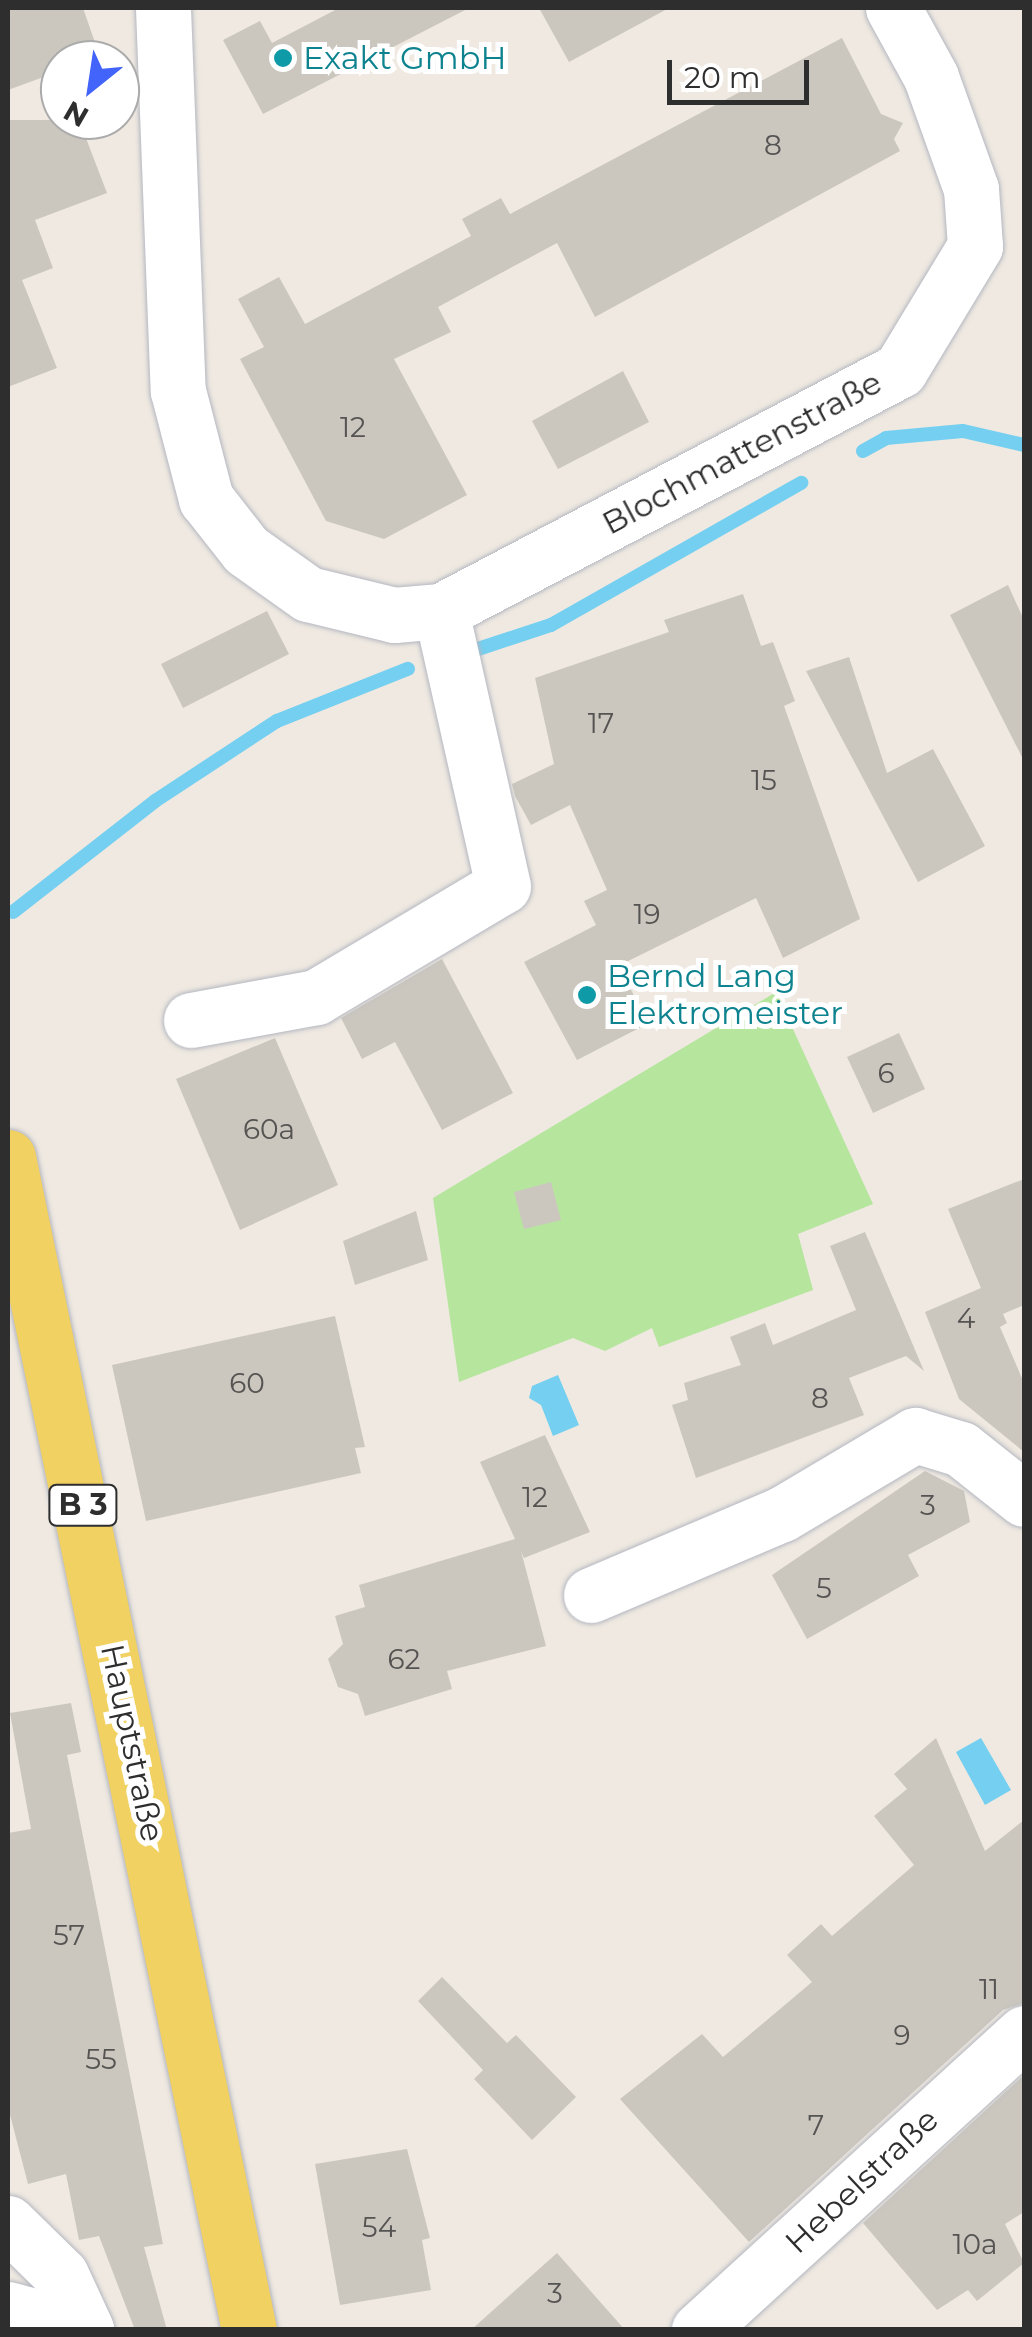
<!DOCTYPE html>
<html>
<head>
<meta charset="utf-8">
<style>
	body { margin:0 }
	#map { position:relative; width:1032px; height:2337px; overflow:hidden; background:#efe9e1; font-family:Montserrat,sans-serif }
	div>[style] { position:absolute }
	.green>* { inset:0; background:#b6e59e }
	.water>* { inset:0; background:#75cff0 }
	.stream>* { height:14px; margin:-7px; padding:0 7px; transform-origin:7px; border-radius:7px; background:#75cff0 }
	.building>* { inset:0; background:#cbc7bf }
	.roads { filter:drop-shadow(0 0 2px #b4b7c1) drop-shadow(0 0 2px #b4b7c1) }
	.minor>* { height:55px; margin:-27.5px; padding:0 27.5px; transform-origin:27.5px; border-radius:27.5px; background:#fff }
	.primary>* { height:55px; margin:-27.5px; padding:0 27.5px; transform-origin:27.5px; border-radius:27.5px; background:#f2d163 }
	.dots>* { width:28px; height:28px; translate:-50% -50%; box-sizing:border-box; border:5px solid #fff; border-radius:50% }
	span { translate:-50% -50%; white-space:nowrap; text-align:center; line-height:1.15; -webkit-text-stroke:10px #fff; paint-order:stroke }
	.number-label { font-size:28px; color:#555452 }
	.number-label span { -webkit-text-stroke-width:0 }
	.shield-label span { padding:2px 8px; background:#fff; border:2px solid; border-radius:8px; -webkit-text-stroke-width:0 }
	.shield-label { font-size:30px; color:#2e2e2e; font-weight:700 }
	.culture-label { font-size:32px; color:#0d838f }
	.left { translate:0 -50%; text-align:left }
	.street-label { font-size:32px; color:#2e2e2e }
	.frame { position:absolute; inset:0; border:10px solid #2e2e2e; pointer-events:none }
	.north { position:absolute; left:40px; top:40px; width:100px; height:100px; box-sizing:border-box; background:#fff; border:2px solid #ababab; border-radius:50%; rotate:210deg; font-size:28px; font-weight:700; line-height:40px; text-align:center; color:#2e2e2e }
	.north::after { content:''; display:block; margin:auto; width:35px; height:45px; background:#4264fb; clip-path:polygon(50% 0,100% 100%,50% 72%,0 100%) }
	.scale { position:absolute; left:667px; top:60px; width:142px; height:45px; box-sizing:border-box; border:5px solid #2e2e2e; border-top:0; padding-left:12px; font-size:30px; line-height:35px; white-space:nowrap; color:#2e2e2e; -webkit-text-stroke:8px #fff; paint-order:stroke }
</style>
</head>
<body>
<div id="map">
	<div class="green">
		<i style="clip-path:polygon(776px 992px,873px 1204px,798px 1234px,813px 1290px,659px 1347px,652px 1328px,605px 1351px,573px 1338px,459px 1382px,433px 1198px)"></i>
	</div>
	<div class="water">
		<i style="clip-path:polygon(558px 1375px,579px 1425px,553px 1436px,541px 1405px,529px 1398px,532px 1386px)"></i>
		<i style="clip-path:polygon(981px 1738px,1011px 1790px,985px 1805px,956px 1752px)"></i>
	</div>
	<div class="stream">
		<i style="left:863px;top:451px;width:26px;rotate:-29deg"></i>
		<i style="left:886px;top:438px;width:77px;rotate:-5.2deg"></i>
		<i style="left:963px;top:431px;width:63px;rotate:12.9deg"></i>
		<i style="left:478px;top:649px;width:77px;rotate:-18.2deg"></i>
		<i style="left:551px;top:625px;width:288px;rotate:-29.6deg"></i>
		<i style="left:13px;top:912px;width:180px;rotate:-38deg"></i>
		<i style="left:155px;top:801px;width:146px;rotate:-33.3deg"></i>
		<i style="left:277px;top:721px;width:141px;rotate:-21.7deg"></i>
	</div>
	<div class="building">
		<i style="clip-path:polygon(8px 8px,83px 8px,100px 57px,60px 60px,60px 71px,8px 90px)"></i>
		<i style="clip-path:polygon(339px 8px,469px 8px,263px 114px,223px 40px,260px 21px,272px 43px)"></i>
		<i style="clip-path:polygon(539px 8px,669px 8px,569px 62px)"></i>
		<i style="clip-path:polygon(842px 38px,881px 114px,903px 123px,894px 139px,900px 151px,595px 317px,557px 243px,438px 307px,451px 332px,394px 359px,467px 495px,384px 539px,326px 521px,240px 359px,264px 347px,238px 299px,279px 277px,305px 324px,471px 236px,462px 219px,501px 198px,510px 214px)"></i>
		<i style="clip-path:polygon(8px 120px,79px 120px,107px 193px,35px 220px,53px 268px,22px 280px,57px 368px,8px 387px)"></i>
		<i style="clip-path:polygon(623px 371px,649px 422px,558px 469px,532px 421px)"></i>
		<i style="clip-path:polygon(1008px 585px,1024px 620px,1024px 761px,950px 615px)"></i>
		<i style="clip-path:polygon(743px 594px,761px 646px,773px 642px,795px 701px,784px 706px,860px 919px,783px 958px,756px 898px,618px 966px,649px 1023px,577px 1060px,524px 962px,596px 925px,584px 901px,607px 890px,570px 805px,531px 825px,515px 796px,512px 784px,554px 764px,535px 678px,669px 632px,664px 620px)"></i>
		<i style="clip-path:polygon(267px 611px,289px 654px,183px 708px,161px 664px)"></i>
		<i style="clip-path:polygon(849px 657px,887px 773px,933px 749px,985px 846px,918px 882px,806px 671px)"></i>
		<i style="clip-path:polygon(442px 959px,513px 1093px,442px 1130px,395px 1042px,362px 1059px,341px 1018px)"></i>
		<i style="clip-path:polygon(899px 1033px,925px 1089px,873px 1113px,847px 1057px)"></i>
		<i style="clip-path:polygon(275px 1038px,338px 1185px,240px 1230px,176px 1079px)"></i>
		<i style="clip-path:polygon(1024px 1179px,1024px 1305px,1003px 1314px,1007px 1323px,1000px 1327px,1024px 1383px,1024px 1452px,959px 1399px,925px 1312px,981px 1288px,948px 1209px)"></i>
		<i style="clip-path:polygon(551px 1182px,561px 1220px,524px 1229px,514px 1192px)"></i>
		<i style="clip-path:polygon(416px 1211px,428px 1260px,355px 1285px,343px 1241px)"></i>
		<i style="clip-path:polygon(865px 1232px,924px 1371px,906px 1356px,849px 1378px,864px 1415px,696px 1478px,672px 1405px,688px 1400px,684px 1383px,741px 1365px,730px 1337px,765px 1323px,773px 1345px,856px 1310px,830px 1246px)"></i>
		<i style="clip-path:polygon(335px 1316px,365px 1447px,355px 1448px,361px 1473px,146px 1521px,112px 1365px)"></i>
		<i style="clip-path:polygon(545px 1435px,590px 1532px,524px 1558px,521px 1551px,546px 1646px,447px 1671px,452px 1689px,365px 1716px,358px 1694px,338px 1687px,328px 1659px,343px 1644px,335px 1616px,365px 1607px,359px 1585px,515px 1539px,480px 1462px)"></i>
		<i style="clip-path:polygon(925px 1471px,964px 1491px,970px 1522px,908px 1555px,919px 1576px,807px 1639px,772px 1575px)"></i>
		<i style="clip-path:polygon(71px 1703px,81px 1752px,67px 1755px,163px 2244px,144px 2247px,167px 2330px,135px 2330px,99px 2236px,79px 2240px,66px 2174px,28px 2184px,8px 2107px,8px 1833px,31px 1829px,10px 1713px)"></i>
		<i style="clip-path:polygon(936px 1738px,985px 1851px,1024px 1820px,1024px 2003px,1003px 2010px,749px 2242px,620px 2099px,702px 2034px,723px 2057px,812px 1982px,787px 1955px,821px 1924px,832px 1936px,914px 1865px,874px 1816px,907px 1789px,894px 1774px)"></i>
		<i style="clip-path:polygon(442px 1977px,507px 2043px,516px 2035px,576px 2097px,532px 2140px,474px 2079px,483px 2070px,418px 2001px)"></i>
		<i style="clip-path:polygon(1024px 2075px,1024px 2212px,1005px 2224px,1024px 2263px,977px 2301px,968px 2290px,937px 2310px,863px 2223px)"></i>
		<i style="clip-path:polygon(407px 2149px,430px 2238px,422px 2240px,431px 2290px,340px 2305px,315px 2164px)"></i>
		<i style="clip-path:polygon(557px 2253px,625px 2330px,471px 2330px)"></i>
	</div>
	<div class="roads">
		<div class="minor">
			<i style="left:163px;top:8px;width:383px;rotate:87.8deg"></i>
			<i style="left:178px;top:391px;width:112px;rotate:75.5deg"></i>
			<i style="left:206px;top:499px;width:65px;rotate:51.9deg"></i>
			<i style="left:246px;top:550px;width:76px;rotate:35.4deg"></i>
			<i style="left:308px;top:594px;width:89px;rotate:13.7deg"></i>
			<i style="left:394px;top:615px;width:47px;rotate:-4.9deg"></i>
			<i style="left:441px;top:611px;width:518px;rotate:-27.7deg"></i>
			<i style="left:900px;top:370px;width:145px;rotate:-58.8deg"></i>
			<i style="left:975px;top:246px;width:57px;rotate:-94deg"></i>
			<i style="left:971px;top:189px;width:119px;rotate:-109.7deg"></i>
			<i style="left:931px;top:77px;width:79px;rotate:-118.8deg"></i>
			<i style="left:191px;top:1020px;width:127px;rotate:-10.4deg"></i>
			<i style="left:316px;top:997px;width:217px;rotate:-30.7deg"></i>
			<i style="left:503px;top:886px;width:282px;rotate:-102.7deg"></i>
			<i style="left:591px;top:1595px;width:207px;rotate:-23deg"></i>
			<i style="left:782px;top:1514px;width:155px;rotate:-30.7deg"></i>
			<i style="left:915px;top:1435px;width:48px;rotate:16.9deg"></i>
			<i style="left:961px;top:1449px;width:80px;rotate:38.4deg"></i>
			<i style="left:8px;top:2223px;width:74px;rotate:44.5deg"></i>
			<i style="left:61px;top:2275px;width:60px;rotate:65.2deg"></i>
			<i style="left:8px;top:2309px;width:81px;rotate:15.1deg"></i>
			<i style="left:699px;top:2330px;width:440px;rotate:-42.4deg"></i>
		</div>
		<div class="primary">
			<i style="left:8px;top:1157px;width:1198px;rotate:78.39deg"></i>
		</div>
	</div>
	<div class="dots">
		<i style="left:283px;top:58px;background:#0f9aa8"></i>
		<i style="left:587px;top:995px;background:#0f9aa8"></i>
	</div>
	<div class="number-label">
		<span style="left:773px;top:145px">8</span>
		<span style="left:353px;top:427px">12</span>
		<span style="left:601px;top:723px">17</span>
		<span style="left:764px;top:780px">15</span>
		<span style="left:647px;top:914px">19</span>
		<span style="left:886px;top:1073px">6</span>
		<span style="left:269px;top:1129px">60a</span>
		<span style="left:966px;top:1318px">4</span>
		<span style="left:247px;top:1383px">60</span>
		<span style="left:820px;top:1398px">8</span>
		<span style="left:535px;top:1497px">12</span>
		<span style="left:928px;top:1505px">3</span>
		<span style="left:824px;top:1588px">5</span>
		<span style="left:404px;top:1659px">62</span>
		<span style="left:69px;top:1935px">57</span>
		<span style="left:989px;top:1989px">11</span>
		<span style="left:902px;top:2035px">9</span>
		<span style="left:101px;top:2059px">55</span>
		<span style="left:816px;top:2125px">7</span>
		<span style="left:379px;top:2227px">54</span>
		<span style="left:975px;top:2244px">10a</span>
		<span style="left:555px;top:2293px">3</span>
	</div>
	<div class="shield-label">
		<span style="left:83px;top:1505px">B 3</span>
	</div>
	<div class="culture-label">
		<span class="left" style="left:303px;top:58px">Exakt GmbH</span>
		<span class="left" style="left:607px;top:995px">Bernd Lang<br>Elektromeister</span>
	</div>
	<div class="street-label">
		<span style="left:742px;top:453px;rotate:-28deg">Blochmattenstraße</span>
		<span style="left:132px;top:1743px;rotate:78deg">Hauptstraße</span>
		<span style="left:862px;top:2181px;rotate:-43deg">Hebelstraße</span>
	</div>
	<div class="frame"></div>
	<div class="north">N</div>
	<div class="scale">20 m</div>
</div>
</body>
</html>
